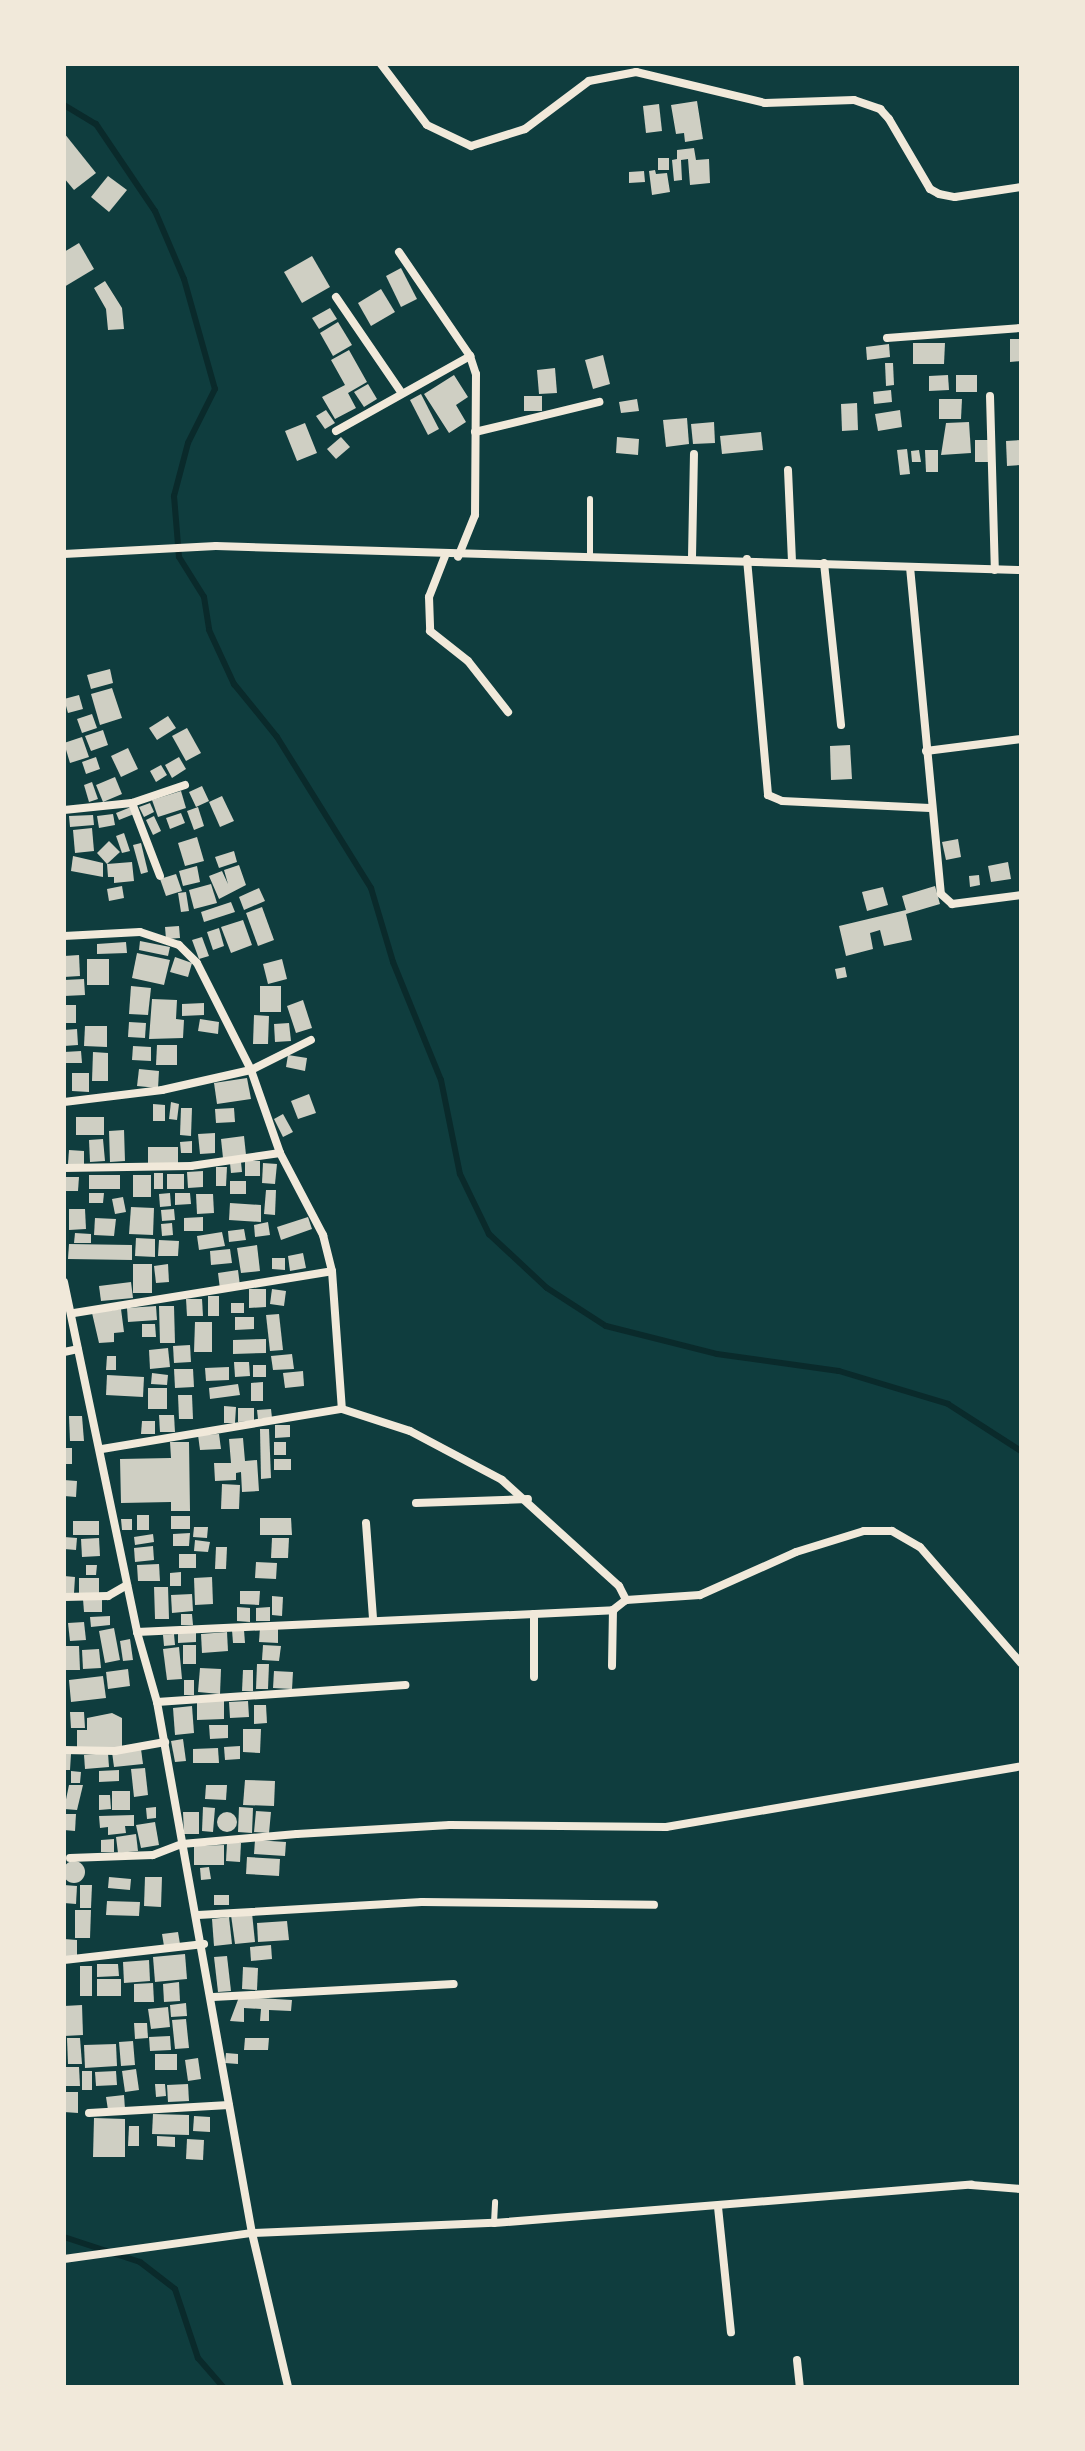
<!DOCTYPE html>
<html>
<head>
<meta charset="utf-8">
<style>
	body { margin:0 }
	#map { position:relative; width:1085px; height:2451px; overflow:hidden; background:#0f3d3e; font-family:"Fira Sans",sans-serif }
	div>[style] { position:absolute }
	.stream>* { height:6px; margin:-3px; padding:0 3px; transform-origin:3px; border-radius:3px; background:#0a2a2b }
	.building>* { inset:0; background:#cfcfc3 }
	.round { border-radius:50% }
	.service>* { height:6px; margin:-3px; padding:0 3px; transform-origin:3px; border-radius:3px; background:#f1e9da }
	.minor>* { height:8px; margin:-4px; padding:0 4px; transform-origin:4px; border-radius:4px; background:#f1e9da }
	span { translate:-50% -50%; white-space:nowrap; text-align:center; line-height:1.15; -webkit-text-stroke:6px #f1e9da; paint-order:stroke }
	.frame { position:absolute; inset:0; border:66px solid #f1e9da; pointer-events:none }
</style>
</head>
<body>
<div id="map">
	<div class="stream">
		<i style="left:64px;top:105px;width:37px;rotate:31deg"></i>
		<i style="left:96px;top:124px;width:105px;rotate:55.9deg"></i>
		<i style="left:155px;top:211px;width:74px;rotate:66.9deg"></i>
		<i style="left:184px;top:279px;width:114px;rotate:74.3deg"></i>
		<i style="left:215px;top:389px;width:60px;rotate:116.6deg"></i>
		<i style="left:188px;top:443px;width:55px;rotate:104.8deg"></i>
		<i style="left:174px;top:496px;width:61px;rotate:85.3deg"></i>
		<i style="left:179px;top:557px;width:47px;rotate:58deg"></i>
		<i style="left:204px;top:597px;width:33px;rotate:81deg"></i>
		<i style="left:209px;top:630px;width:60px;rotate:65.2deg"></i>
		<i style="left:234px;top:684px;width:68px;rotate:50.9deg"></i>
		<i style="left:277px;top:737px;width:178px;rotate:58.1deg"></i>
		<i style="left:371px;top:888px;width:77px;rotate:73.4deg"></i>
		<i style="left:393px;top:962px;width:127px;rotate:67.9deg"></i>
		<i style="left:441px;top:1080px;width:96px;rotate:78.6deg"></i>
		<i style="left:460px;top:1174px;width:67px;rotate:64.2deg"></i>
		<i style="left:489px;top:1234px;width:79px;rotate:43deg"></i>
		<i style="left:547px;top:1288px;width:70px;rotate:32.8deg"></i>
		<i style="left:606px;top:1326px;width:114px;rotate:14.2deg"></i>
		<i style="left:717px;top:1354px;width:123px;rotate:7.9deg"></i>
		<i style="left:839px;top:1371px;width:114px;rotate:16.8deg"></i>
		<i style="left:948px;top:1404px;width:87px;rotate:32.8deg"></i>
		<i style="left:64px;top:2237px;width:80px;rotate:18.2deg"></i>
		<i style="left:140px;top:2262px;width:44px;rotate:37.6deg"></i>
		<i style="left:175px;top:2289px;width:73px;rotate:71.6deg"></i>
		<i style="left:198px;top:2358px;width:38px;rotate:49deg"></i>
	</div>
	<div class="building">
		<i style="clip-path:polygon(697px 101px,703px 139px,685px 142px,684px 133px,676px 134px,671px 105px)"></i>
		<i style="clip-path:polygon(659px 104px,662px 131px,646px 133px,643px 106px)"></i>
		<i style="clip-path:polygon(64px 133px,96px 173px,74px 190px,64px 178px)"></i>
		<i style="clip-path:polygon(694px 148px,696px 160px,709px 159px,710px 183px,690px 185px,688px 159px,681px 160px,682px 180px,674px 181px,672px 160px,677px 159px,677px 150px)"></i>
		<i style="clip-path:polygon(658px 158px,669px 158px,669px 170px,658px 170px)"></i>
		<i style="clip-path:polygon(655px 170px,656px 174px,667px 173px,670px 192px,652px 195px,649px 171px)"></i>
		<i style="clip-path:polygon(644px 171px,645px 182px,629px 183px,629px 172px)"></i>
		<i style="clip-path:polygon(108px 176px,127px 190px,109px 212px,91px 197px)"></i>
		<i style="clip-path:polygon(79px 243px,94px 269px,64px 287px,64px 252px)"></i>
		<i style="clip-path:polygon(312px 256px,330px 287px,302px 303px,284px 272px)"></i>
		<i style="clip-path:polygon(401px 268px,417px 299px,401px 307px,386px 276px)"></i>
		<i style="clip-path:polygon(105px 281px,122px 308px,124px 329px,108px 330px,106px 309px,94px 288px)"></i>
		<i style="clip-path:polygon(381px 289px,395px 312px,371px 326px,358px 303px)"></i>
		<i style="clip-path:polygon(330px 308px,337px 319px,319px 329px,312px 318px)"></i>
		<i style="clip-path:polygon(338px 322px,352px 345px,333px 356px,320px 333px)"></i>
		<i style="clip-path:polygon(1010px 339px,1021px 339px,1021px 361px,1010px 362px)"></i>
		<i style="clip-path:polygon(913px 343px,945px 343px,944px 364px,913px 364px)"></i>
		<i style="clip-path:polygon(889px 344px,890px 357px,867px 360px,866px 347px)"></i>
		<i style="clip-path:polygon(349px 350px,367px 382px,348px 393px,356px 408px,335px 419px,322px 397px,345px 385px,331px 360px)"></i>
		<i style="clip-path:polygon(603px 355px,610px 384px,593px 389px,585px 360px)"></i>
		<i style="clip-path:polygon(885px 363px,893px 363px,894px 385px,886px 386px)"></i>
		<i style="clip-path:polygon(555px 368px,557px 393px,539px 394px,537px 370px)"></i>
		<i style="clip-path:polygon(454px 375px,468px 397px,456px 405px,466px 422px,449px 433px,424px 394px)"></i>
		<i style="clip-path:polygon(948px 375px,949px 390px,929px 391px,929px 376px)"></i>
		<i style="clip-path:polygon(956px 375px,977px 375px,977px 392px,956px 392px)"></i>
		<i style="clip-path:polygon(368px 384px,377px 399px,364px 407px,354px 392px)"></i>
		<i style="clip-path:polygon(891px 390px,892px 402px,874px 404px,873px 392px)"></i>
		<i style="clip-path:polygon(421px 394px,439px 429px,428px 435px,410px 400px)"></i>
		<i style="clip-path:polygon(524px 396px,542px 396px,542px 411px,524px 411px)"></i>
		<i style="clip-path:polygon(637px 399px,639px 411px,621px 413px,619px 402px)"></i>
		<i style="clip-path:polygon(939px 399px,962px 399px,961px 419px,939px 419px)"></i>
		<i style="clip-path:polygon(857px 403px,858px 430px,842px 431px,841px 404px)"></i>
		<i style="clip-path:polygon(326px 410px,335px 423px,325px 429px,316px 416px)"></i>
		<i style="clip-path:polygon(900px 410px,902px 427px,878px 431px,875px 414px)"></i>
		<i style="clip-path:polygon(687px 418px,689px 444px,666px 447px,663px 420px)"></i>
		<i style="clip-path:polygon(714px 422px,715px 443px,693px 444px,691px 424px)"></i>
		<i style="clip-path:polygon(969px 422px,971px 453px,941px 455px,946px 423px)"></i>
		<i style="clip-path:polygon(305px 423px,317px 453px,297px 461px,285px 431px)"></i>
		<i style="clip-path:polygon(761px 432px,763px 450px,722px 454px,720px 436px)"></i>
		<i style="clip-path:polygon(341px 437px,350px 447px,336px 459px,327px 449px)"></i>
		<i style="clip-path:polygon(617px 437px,639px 439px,638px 455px,616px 453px)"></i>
		<i style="clip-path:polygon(975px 440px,989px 440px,989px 462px,975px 462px)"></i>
		<i style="clip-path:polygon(1021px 440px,1021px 465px,1007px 466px,1006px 441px)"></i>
		<i style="clip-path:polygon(907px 449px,910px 474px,900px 475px,897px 450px)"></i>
		<i style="clip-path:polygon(919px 450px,921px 462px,912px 462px,911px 451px)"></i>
		<i style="clip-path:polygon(925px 450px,938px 450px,938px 472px,926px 472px)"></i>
		<i style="clip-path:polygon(110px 669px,113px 683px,91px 689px,87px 675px)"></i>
		<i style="clip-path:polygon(112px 688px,122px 718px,100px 725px,91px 694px)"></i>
		<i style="clip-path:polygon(79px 695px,83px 709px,68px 713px,64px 699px)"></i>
		<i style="clip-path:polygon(92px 714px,97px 728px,82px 733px,77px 719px)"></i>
		<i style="clip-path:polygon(168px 716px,176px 728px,157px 740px,149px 728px)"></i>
		<i style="clip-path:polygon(187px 728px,201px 753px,186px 761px,172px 736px)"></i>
		<i style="clip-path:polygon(103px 730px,108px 745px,91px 751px,85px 736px)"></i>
		<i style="clip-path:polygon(82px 737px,89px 757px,70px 763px,64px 743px)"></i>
		<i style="clip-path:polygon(850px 745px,852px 779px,831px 780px,830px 746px)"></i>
		<i style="clip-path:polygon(128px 748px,138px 769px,121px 777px,111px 756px)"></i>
		<i style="clip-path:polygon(96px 757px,100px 769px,86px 774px,82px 762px)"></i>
		<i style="clip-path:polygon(179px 757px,186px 769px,172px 778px,165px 765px)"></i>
		<i style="clip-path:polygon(161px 765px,167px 775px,156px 782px,150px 771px)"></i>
		<i style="clip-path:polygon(115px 777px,122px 794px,103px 802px,96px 785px)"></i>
		<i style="clip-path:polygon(92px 782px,98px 799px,89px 802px,84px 785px)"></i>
		<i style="clip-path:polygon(202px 786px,209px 801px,196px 807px,189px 792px)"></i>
		<i style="clip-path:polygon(181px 791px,186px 808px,158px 817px,152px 800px)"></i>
		<i style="clip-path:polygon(222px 796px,234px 821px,220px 827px,209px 802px)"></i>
		<i style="clip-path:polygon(150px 803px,154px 812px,144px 817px,139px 807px)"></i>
		<i style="clip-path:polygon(131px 807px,134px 814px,119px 820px,116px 813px)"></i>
		<i style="clip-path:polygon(198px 807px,204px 826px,194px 830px,187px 811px)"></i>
		<i style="clip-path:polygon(181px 813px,185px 823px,170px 829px,166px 818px)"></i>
		<i style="clip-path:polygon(113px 814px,115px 825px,99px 828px,97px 816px)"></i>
		<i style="clip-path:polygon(93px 815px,94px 825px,70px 827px,69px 816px)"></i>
		<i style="clip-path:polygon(154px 816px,161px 831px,153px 835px,146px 820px)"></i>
		<i style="clip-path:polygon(92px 828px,94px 851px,75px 853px,73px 830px)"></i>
		<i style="clip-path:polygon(124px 833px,130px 851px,122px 853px,116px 836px)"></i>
		<i style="clip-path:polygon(197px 837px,204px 861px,185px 866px,178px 843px)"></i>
		<i style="clip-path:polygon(958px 839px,961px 857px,946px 860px,942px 842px)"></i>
		<i style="clip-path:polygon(109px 841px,120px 852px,107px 864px,97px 853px)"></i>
		<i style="clip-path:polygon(141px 843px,148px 872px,141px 874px,133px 845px)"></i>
		<i style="clip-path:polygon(234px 851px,237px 862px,219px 868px,215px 857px)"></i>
		<i style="clip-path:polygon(73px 856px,103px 863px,103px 877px,71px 871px)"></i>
		<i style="clip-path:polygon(132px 862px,134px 881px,114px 883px,114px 877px,108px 877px,107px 864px)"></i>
		<i style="clip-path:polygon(1008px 862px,1011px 879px,991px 882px,988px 866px)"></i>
		<i style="clip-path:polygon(239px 865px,246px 885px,219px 899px,209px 876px,222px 871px,228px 884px,224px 870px)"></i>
		<i style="clip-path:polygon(197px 866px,200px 882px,183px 886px,179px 871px)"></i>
		<i style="clip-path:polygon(176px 874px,182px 891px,166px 896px,160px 879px)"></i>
		<i style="clip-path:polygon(979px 875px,980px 885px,970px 887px,969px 876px)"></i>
		<i style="clip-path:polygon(211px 884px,217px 903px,194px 909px,189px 890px)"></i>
		<i style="clip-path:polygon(122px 886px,124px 898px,109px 901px,107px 889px)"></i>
		<i style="clip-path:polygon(935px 886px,940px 904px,906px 914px,912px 940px,884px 946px,880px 930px,870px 933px,873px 949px,846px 956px,839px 926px,906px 910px,902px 896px)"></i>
		<i style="clip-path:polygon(883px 887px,888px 905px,867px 911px,862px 892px)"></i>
		<i style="clip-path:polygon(259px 888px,265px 901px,244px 910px,239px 897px)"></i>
		<i style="clip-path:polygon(186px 892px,189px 911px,181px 912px,178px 893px)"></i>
		<i style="clip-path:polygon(231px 902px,235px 912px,204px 922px,201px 912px)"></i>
		<i style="clip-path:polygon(262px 907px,274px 940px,258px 946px,246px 913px)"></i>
		<i style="clip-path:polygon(243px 920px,252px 945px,231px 953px,221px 927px)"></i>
		<i style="clip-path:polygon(179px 926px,180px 938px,166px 939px,165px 927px)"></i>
		<i style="clip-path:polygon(219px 928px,224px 946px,213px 950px,207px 932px)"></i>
		<i style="clip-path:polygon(202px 937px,209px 956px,199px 959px,192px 940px)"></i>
		<i style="clip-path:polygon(140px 941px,170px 947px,168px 956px,139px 950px)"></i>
		<i style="clip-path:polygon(126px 942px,127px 953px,97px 954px,97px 944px)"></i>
		<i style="clip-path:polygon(137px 953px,170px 960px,164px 985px,132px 978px)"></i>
		<i style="clip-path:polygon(79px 955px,80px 976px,64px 977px,64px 956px)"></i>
		<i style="clip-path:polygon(175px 957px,192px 963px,188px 977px,170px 972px)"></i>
		<i style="clip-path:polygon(87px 959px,109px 959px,109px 985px,87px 985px)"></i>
		<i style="clip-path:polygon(282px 959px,287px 979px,268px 984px,263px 964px)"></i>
		<i style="clip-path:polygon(845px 967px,847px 977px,837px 979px,835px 969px)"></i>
		<i style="clip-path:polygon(84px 979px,85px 995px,64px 996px,64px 980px)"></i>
		<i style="clip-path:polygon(131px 986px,151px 988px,148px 1015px,129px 1014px)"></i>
		<i style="clip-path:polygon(260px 986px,281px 986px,281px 1012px,260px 1012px)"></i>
		<i style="clip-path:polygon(152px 999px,177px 1000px,176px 1019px,184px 1020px,183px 1038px,149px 1039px)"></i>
		<i style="clip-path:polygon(303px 1000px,312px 1028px,296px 1033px,287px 1006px)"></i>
		<i style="clip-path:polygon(204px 1003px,204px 1015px,182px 1016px,182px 1004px)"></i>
		<i style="clip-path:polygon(64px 1005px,76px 1005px,76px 1023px,64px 1023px)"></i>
		<i style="clip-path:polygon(254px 1015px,269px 1016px,268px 1044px,253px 1044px)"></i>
		<i style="clip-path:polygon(200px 1019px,219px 1022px,218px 1034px,198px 1031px)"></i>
		<i style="clip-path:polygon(129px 1022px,146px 1023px,145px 1038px,128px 1037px)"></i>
		<i style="clip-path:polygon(289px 1023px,291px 1041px,275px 1042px,274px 1024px)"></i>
		<i style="clip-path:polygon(85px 1026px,107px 1026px,107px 1047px,84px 1046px)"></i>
		<i style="clip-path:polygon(77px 1029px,78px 1045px,64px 1046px,64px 1030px)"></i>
		<i style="clip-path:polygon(157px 1045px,177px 1045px,177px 1065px,156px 1065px)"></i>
		<i style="clip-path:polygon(133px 1046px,151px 1047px,151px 1061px,132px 1060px)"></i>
		<i style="clip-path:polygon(81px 1051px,82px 1063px,64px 1063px,64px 1052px)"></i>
		<i style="clip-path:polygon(93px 1052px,108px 1053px,108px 1081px,92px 1081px)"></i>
		<i style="clip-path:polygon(288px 1055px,307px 1058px,305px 1071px,286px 1067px)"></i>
		<i style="clip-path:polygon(139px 1069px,159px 1071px,158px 1088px,137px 1086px)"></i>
		<i style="clip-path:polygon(72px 1073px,89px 1073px,89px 1092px,72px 1091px)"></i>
		<i style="clip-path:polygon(247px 1078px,251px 1099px,217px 1104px,214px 1083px)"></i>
		<i style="clip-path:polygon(309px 1094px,316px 1113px,298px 1119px,291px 1101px)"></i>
		<i style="clip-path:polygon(171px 1102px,179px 1104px,177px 1120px,169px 1119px)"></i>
		<i style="clip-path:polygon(153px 1104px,165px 1105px,165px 1121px,153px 1121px)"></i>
		<i style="clip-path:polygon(181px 1108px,192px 1108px,191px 1136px,180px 1135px)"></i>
		<i style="clip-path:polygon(234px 1108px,235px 1122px,216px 1123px,215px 1109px)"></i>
		<i style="clip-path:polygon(283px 1114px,293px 1132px,283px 1137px,274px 1119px)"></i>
		<i style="clip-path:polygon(76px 1117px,104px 1117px,104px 1135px,76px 1135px)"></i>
		<i style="clip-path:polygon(124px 1130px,125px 1161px,110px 1162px,109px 1131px)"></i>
		<i style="clip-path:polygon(215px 1133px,215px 1153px,200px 1154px,198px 1134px)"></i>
		<i style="clip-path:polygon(244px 1136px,246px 1155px,223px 1158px,221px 1139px)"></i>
		<i style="clip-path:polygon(103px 1139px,105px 1161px,90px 1162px,89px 1140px)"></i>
		<i style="clip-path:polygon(192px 1141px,192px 1153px,181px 1153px,180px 1142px)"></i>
		<i style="clip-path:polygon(148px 1147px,178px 1147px,178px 1163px,148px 1163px)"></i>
		<i style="clip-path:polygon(69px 1150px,84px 1151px,84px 1164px,68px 1164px)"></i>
		<i style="clip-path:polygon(245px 1161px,260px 1161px,260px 1176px,245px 1176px)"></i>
		<i style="clip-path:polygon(241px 1162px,242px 1172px,231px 1173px,230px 1163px)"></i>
		<i style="clip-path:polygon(263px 1163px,277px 1164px,275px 1184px,262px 1183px)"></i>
		<i style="clip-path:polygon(216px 1167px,227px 1167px,226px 1186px,216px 1186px)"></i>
		<i style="clip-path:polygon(203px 1171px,203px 1187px,188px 1188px,187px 1172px)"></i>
		<i style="clip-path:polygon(154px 1173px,163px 1173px,163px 1189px,154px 1189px)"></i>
		<i style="clip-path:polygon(167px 1174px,184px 1174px,184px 1189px,167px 1189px)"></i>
		<i style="clip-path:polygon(89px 1175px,120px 1175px,120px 1189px,89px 1189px)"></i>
		<i style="clip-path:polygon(133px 1175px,151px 1175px,151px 1197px,133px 1197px)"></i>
		<i style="clip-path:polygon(64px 1177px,79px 1177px,78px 1191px,64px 1191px)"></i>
		<i style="clip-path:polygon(230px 1181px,246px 1181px,246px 1194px,230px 1194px)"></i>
		<i style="clip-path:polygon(266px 1190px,276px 1190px,275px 1215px,264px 1214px)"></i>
		<i style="clip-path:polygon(89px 1193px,104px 1193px,103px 1203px,89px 1203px)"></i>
		<i style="clip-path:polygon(170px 1193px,171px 1206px,160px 1207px,159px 1194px)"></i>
		<i style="clip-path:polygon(175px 1193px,190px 1193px,191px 1204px,175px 1205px)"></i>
		<i style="clip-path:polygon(196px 1194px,213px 1194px,214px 1213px,197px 1214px)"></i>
		<i style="clip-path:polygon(123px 1197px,126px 1212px,115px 1214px,112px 1199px)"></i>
		<i style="clip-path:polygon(230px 1203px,261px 1205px,261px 1222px,229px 1220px)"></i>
		<i style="clip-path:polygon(131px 1207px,154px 1208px,153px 1235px,129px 1234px)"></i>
		<i style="clip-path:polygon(69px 1209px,85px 1209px,86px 1229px,69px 1230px)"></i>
		<i style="clip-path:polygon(174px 1209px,175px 1220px,162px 1221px,161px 1210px)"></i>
		<i style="clip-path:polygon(203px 1217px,203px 1231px,184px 1231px,184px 1218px)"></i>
		<i style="clip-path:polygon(308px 1217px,312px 1229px,281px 1240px,277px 1227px)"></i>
		<i style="clip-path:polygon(95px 1218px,116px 1219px,114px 1236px,94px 1235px)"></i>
		<i style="clip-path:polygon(268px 1222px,270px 1235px,255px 1237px,254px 1225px)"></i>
		<i style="clip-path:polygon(172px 1223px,173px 1235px,162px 1236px,161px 1224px)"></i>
		<i style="clip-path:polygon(244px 1229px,246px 1240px,229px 1242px,228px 1231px)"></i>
		<i style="clip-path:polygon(222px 1232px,225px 1246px,199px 1250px,197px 1236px)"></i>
		<i style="clip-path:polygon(75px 1233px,91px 1234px,91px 1243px,74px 1243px)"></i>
		<i style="clip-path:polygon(136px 1238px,155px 1239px,155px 1257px,135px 1256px)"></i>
		<i style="clip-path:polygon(159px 1240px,179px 1241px,178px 1256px,158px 1256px)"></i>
		<i style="clip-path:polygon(69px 1244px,132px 1245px,132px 1260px,68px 1259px)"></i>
		<i style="clip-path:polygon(257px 1245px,260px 1271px,241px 1273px,237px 1248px)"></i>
		<i style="clip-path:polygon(230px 1249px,232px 1263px,211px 1265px,210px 1251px)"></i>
		<i style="clip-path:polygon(303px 1253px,306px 1268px,290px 1271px,288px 1256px)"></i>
		<i style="clip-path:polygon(272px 1258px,285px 1258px,285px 1270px,272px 1269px)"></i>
		<i style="clip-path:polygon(133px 1264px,152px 1264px,152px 1293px,133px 1293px)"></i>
		<i style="clip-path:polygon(168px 1264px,169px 1282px,156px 1283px,154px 1266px)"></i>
		<i style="clip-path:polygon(238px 1270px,240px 1286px,220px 1289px,218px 1273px)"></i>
		<i style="clip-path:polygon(131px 1282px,133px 1298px,101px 1301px,99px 1286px)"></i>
		<i style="clip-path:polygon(249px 1289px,266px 1289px,266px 1307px,249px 1308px)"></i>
		<i style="clip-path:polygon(272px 1289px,286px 1291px,284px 1306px,270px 1304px)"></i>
		<i style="clip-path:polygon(208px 1296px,219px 1296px,219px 1316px,208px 1316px)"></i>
		<i style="clip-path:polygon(186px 1299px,202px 1299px,203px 1316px,187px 1316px)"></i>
		<i style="clip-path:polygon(231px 1303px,244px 1303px,244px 1313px,231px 1313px)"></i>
		<i style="clip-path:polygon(156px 1306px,157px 1320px,128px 1322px,127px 1308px)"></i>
		<i style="clip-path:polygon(159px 1306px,174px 1306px,175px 1343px,160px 1343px)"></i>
		<i style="clip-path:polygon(121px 1309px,124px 1332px,114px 1333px,114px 1342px,99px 1343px,92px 1313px)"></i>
		<i style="clip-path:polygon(279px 1314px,283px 1350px,270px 1351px,266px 1315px)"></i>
		<i style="clip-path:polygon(235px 1317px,254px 1317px,254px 1329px,235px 1330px)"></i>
		<i style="clip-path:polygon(195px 1322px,212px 1322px,212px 1352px,194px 1352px)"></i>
		<i style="clip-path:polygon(142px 1324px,155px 1324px,156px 1337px,142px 1337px)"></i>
		<i style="clip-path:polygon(266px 1339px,266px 1353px,233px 1354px,233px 1340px)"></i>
		<i style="clip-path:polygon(190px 1345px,191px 1362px,174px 1363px,173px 1346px)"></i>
		<i style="clip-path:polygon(168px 1348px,170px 1367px,150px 1369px,149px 1350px)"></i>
		<i style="clip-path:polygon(292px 1354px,294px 1369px,273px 1370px,271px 1356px)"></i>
		<i style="clip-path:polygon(107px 1356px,116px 1356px,116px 1370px,106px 1370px)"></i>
		<i style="clip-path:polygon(234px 1362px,249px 1362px,250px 1376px,235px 1377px)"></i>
		<i style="clip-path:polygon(253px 1365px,266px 1365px,266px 1377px,253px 1377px)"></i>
		<i style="clip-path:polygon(229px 1367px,229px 1380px,206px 1381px,205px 1368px)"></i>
		<i style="clip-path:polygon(174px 1369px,193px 1369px,194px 1387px,175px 1388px)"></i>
		<i style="clip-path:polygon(303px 1371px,304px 1386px,285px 1388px,283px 1373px)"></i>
		<i style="clip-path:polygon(152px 1373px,168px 1375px,167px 1385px,151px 1384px)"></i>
		<i style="clip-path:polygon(107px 1375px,144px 1377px,143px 1397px,106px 1395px)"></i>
		<i style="clip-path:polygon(263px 1382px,263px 1401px,251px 1401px,251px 1383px)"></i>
		<i style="clip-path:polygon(238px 1384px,240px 1395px,210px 1399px,209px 1388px)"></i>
		<i style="clip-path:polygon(148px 1388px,167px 1388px,167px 1409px,148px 1409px)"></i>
		<i style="clip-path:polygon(178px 1395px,192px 1395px,193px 1419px,179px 1419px)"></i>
		<i style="clip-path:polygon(224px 1406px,236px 1407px,235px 1423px,224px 1423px)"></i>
		<i style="clip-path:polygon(238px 1408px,254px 1408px,254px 1421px,238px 1422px)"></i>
		<i style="clip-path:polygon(271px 1409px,272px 1418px,258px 1419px,257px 1410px)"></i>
		<i style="clip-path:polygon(159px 1415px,174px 1415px,175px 1432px,160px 1432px)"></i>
		<i style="clip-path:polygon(69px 1416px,82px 1416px,84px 1441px,70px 1441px)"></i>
		<i style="clip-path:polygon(142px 1421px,155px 1421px,155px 1434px,141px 1434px)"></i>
		<i style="clip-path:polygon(275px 1425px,290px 1425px,290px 1437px,275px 1438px)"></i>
		<i style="clip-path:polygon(260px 1429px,269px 1429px,271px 1478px,261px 1479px)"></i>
		<i style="clip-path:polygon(219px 1434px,221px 1449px,200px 1450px,198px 1435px)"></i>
		<i style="clip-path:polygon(243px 1438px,245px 1461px,257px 1460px,259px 1491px,242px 1492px,241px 1472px,236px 1473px,236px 1480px,215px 1481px,214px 1463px,231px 1463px,229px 1439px)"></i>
		<i style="clip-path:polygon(170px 1442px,189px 1442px,190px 1511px,171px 1511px,171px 1502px,121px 1503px,120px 1459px,171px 1458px)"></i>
		<i style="clip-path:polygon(274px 1442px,286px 1442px,286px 1455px,274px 1455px)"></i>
		<i style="clip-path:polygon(64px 1448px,72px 1448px,72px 1464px,64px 1464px)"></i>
		<i style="clip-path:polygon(274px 1459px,291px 1459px,291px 1470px,274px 1470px)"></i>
		<i style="clip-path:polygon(64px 1480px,77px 1481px,76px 1497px,64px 1496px)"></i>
		<i style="clip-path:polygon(222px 1484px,240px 1485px,239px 1509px,221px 1509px)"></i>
		<i style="clip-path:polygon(137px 1515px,149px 1515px,149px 1530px,137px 1530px)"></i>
		<i style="clip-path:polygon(171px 1516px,190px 1516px,190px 1529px,171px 1529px)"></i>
		<i style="clip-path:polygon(260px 1518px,291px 1518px,292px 1535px,260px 1535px)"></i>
		<i style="clip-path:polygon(121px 1519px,132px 1519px,132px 1530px,122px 1530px)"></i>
		<i style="clip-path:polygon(73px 1521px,99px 1521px,99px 1535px,73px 1535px)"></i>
		<i style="clip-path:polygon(194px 1527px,208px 1527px,207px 1538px,193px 1537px)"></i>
		<i style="clip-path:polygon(190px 1533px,189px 1546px,173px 1546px,173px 1534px)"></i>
		<i style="clip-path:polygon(153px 1534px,154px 1542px,135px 1545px,134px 1537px)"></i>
		<i style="clip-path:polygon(64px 1537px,77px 1538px,76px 1550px,64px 1549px)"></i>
		<i style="clip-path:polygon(99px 1538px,100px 1556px,82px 1557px,81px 1539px)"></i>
		<i style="clip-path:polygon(272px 1538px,289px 1538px,288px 1558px,271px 1558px)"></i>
		<i style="clip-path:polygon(195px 1540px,210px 1542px,208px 1552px,194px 1551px)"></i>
		<i style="clip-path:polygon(153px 1546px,154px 1560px,135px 1562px,134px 1548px)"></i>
		<i style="clip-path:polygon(216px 1547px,227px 1547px,226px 1569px,215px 1569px)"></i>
		<i style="clip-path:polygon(179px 1554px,196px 1554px,196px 1568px,179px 1568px)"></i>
		<i style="clip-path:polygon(256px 1562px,277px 1563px,276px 1579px,255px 1578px)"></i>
		<i style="clip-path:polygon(159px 1564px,160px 1581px,138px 1581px,137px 1565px)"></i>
		<i style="clip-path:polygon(86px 1565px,97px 1565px,96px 1575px,86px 1575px)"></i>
		<i style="clip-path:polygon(181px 1572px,181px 1586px,170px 1586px,170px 1573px)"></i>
		<i style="clip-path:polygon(64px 1576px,75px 1577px,74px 1593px,64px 1593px)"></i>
		<i style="clip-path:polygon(212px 1577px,213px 1604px,195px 1605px,194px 1578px)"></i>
		<i style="clip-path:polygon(79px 1578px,99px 1578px,99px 1594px,79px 1594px)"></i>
		<i style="clip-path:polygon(154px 1587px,168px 1587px,169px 1619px,155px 1619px)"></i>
		<i style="clip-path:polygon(240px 1591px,260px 1591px,259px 1605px,240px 1604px)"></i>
		<i style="clip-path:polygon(192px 1594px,193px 1611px,172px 1613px,171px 1595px)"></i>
		<i style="clip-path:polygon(272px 1596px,283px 1597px,282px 1616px,272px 1615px)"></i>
		<i style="clip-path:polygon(102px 1598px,102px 1612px,84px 1612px,83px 1599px)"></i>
		<i style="clip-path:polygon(237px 1607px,250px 1608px,250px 1622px,237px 1621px)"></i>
		<i style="clip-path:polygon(270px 1607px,270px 1621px,256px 1621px,256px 1608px)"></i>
		<i style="clip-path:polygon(181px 1614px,192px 1614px,193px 1625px,181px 1625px)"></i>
		<i style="clip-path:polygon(110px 1616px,110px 1625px,91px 1627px,90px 1617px)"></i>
		<i style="clip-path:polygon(84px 1622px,86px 1640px,70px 1641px,68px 1623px)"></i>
		<i style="clip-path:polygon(114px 1628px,120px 1660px,105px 1663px,99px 1631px)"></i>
		<i style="clip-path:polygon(260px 1628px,278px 1629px,278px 1643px,259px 1642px)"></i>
		<i style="clip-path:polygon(232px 1630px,244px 1630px,245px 1643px,233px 1643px)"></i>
		<i style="clip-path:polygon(196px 1631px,196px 1642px,178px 1643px,178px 1632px)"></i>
		<i style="clip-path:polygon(227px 1632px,228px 1651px,202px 1653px,201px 1634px)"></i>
		<i style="clip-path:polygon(174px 1634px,175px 1645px,164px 1646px,163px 1635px)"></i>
		<i style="clip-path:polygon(130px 1639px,133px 1660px,123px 1661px,120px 1641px)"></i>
		<i style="clip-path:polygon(183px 1645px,196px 1645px,196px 1664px,183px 1664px)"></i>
		<i style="clip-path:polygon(263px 1645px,281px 1646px,279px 1661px,262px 1660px)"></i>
		<i style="clip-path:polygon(64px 1646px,79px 1646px,80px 1670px,64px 1670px)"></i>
		<i style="clip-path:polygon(179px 1647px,182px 1679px,167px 1680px,163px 1649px)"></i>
		<i style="clip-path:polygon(99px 1649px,101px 1668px,83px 1669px,82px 1650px)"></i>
		<i style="clip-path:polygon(257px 1664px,269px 1664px,268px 1689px,256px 1689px)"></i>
		<i style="clip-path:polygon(200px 1668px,221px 1669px,220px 1694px,198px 1692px)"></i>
		<i style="clip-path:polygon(128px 1669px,130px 1686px,108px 1689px,106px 1672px)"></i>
		<i style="clip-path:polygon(243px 1670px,253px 1670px,253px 1691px,242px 1691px)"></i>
		<i style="clip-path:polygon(274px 1671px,293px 1672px,292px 1689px,273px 1688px)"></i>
		<i style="clip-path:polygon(103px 1676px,106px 1698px,71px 1702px,69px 1680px)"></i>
		<i style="clip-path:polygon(184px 1680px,194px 1680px,194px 1695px,184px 1695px)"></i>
		<i style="clip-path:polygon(224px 1699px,224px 1719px,197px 1720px,197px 1700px)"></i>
		<i style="clip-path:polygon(248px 1701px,249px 1717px,230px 1718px,229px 1702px)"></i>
		<i style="clip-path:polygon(254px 1705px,266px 1705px,267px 1723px,254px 1724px)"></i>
		<i style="clip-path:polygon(192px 1706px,194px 1733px,175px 1735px,173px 1708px)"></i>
		<i style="clip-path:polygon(70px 1712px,84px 1712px,85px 1728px,71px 1728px)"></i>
		<i style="clip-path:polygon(112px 1713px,122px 1718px,122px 1747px,77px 1747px,77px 1730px,87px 1730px,87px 1718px)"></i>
		<i style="clip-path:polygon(209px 1725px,228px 1725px,228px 1738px,210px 1739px)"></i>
		<i style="clip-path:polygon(243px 1729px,261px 1729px,260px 1753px,243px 1752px)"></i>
		<i style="clip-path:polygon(183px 1739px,186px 1761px,175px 1762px,171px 1741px)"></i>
		<i style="clip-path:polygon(240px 1746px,240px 1759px,225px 1760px,224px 1747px)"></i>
		<i style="clip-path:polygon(218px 1748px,219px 1763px,193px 1763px,193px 1749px)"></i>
		<i style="clip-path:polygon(141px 1749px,143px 1764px,114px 1767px,112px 1752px)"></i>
		<i style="clip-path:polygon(108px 1753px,109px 1767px,85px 1769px,84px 1755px)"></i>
		<i style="clip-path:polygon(64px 1754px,71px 1754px,70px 1770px,64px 1770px)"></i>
		<i style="clip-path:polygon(145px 1768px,148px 1795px,134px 1797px,131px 1769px)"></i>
		<i style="clip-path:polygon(119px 1770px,119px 1781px,99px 1782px,99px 1771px)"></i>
		<i style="clip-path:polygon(71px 1771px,81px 1772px,80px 1783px,71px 1783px)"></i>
		<i style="clip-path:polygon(245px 1780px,275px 1781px,274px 1806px,243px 1805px)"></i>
		<i style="clip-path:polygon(69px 1785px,83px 1785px,77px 1810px,64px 1809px)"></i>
		<i style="clip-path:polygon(206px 1785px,227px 1785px,226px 1800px,205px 1799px)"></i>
		<i style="clip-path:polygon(112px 1791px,130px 1791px,130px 1810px,112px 1810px)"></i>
		<i style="clip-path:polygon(99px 1795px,110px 1795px,111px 1809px,99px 1810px)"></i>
		<i style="clip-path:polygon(156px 1807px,156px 1818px,147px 1819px,146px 1808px)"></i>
		<i style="clip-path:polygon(203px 1807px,215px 1808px,213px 1832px,202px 1831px)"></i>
		<i style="clip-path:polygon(239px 1807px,253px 1808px,252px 1833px,238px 1832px)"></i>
		<i style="clip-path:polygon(256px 1811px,271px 1812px,269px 1833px,254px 1832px)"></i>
		<i class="round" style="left:217px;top:1812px;width:20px;height:20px"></i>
		<i style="clip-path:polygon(183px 1812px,199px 1812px,199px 1834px,184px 1834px)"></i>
		<i style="clip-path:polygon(64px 1814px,76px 1814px,75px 1831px,64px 1830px)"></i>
		<i style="clip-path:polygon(134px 1815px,134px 1826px,125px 1826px,126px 1833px,108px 1835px,108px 1827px,100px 1828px,99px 1816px)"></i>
		<i style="clip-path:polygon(155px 1822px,159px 1845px,141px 1848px,136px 1825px)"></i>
		<i style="clip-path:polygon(136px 1834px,138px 1851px,118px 1853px,116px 1837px)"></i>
		<i style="clip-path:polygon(114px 1839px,114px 1852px,101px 1852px,101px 1840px)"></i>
		<i style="clip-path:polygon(255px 1840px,286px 1842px,285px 1856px,254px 1854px)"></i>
		<i style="clip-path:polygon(227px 1843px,241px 1843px,240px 1862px,226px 1861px)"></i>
		<i style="clip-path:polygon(224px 1845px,224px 1865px,194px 1865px,194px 1846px)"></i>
		<i style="clip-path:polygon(247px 1857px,280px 1859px,279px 1876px,246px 1874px)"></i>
		<i class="round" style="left:63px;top:1861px;width:22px;height:22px"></i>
		<i style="clip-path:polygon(209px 1867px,211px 1879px,201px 1880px,200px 1868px)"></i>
		<i style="clip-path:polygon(109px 1877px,131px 1879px,130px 1890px,108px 1888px)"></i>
		<i style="clip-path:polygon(145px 1877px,162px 1877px,161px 1907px,144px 1906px)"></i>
		<i style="clip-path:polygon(64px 1885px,77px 1886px,76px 1904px,64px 1903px)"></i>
		<i style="clip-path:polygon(80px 1885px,92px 1885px,91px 1908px,80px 1908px)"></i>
		<i style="clip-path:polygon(214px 1895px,229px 1895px,229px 1905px,214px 1905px)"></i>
		<i style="clip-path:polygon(107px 1901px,140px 1902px,139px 1916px,106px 1915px)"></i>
		<i style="clip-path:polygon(75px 1910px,91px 1910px,90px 1938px,75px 1938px)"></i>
		<i style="clip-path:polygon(252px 1913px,255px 1942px,235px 1944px,231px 1915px)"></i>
		<i style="clip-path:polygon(229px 1917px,232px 1944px,214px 1946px,212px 1919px)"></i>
		<i style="clip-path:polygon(287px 1921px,289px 1940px,258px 1942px,257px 1923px)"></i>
		<i style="clip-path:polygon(178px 1932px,180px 1944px,164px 1946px,162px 1934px)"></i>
		<i style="clip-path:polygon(64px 1939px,77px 1940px,77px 1956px,64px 1956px)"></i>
		<i style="clip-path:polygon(271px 1945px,272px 1959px,251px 1961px,250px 1947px)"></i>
		<i style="clip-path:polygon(185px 1954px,187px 1979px,155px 1982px,153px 1957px)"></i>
		<i style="clip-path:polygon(227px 1956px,231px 1991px,218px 1992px,214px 1957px)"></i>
		<i style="clip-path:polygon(149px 1960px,150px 1981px,124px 1983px,123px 1962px)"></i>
		<i style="clip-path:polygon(97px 1964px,118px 1964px,119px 1976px,97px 1977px)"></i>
		<i style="clip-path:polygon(80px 1966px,92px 1966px,92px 1996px,80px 1996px)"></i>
		<i style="clip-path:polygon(243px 1967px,258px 1968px,257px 1990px,242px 1989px)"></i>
		<i style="clip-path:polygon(97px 1979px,121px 1979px,121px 1996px,97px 1996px)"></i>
		<i style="clip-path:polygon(179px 1982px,180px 2001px,164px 2002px,163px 1984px)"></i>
		<i style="clip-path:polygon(153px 1983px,154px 2002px,134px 2002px,134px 1984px)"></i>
		<i style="clip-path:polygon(239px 1997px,292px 2000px,291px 2011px,269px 2010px,269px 2021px,260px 2021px,261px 2009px,244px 2008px,244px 2022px,230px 2021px)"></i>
		<i style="clip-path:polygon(186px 2003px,187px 2016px,171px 2017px,170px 2005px)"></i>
		<i style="clip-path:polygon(82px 2005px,83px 2035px,64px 2036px,64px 2006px)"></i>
		<i style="clip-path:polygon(168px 2007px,170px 2027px,151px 2029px,148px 2009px)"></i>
		<i style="clip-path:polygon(186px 2019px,189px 2048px,175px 2049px,172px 2020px)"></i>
		<i style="clip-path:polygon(134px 2023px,147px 2023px,148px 2038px,135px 2039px)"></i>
		<i style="clip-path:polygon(170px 2036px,171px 2050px,150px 2051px,149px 2037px)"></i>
		<i style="clip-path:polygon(67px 2038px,80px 2038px,82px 2064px,68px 2064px)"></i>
		<i style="clip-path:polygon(245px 2038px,269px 2038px,268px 2050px,244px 2050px)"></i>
		<i style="clip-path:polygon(133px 2041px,135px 2065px,121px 2066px,119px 2042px)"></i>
		<i style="clip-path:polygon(116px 2044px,117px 2066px,85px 2068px,84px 2045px)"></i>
		<i style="clip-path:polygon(226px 2053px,238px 2054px,238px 2064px,225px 2063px)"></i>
		<i style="clip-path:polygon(155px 2054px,177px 2054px,177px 2070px,155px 2070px)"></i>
		<i style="clip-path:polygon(198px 2058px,201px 2079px,188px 2081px,185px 2060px)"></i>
		<i style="clip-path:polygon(64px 2067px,79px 2067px,80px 2086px,64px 2086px)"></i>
		<i style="clip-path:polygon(136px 2069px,139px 2090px,125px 2092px,122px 2071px)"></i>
		<i style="clip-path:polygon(82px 2071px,92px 2071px,92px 2090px,82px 2090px)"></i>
		<i style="clip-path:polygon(116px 2071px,117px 2085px,96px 2086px,95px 2072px)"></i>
		<i style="clip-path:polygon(155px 2084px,165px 2084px,166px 2096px,156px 2097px)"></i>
		<i style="clip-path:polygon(188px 2084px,189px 2101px,168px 2102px,167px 2085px)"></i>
		<i style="clip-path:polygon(64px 2092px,78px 2092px,78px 2113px,64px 2112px)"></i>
		<i style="clip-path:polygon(124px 2095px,125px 2109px,108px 2110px,106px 2097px)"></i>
		<i style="clip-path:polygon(153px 2114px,189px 2115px,189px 2135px,152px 2134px)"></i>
		<i style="clip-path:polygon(194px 2116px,210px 2117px,210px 2132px,193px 2131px)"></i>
		<i style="clip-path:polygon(94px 2118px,125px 2119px,125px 2157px,93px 2157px)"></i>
		<i style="clip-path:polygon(129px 2126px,139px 2126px,139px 2146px,128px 2146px)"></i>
		<i style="clip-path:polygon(157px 2136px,175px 2137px,175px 2147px,157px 2146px)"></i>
		<i style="clip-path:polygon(187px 2139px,204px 2140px,203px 2160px,186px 2159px)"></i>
	</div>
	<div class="service">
		<i style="left:590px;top:557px;width:58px;rotate:-90deg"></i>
		<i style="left:494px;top:2223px;width:21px;rotate:-87deg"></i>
	</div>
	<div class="minor">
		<i style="left:381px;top:64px;width:76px;rotate:53deg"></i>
		<i style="left:427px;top:125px;width:49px;rotate:25.5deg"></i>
		<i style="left:471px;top:146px;width:57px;rotate:-17.5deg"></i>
		<i style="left:525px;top:129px;width:80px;rotate:-36.9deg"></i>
		<i style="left:589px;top:81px;width:48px;rotate:-10.8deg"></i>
		<i style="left:636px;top:72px;width:133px;rotate:13.5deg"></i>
		<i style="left:765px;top:103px;width:89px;rotate:-1.9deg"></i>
		<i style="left:854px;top:100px;width:28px;rotate:19deg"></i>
		<i style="left:880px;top:109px;width:13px;rotate:48deg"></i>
		<i style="left:889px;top:119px;width:81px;rotate:59.6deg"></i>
		<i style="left:930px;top:189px;width:10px;rotate:29deg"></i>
		<i style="left:939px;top:194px;width:16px;rotate:11deg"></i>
		<i style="left:955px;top:197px;width:67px;rotate:-8.6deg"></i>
		<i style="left:399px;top:252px;width:126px;rotate:55.7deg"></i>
		<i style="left:336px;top:297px;width:115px;rotate:55.6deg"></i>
		<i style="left:887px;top:338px;width:134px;rotate:-4.3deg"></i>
		<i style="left:990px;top:396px;width:174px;rotate:88.4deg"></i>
		<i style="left:336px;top:431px;width:154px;rotate:-29.2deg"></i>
		<i style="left:470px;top:356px;width:19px;rotate:72deg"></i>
		<i style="left:476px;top:374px;width:141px;rotate:90.4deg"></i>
		<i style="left:475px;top:515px;width:45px;rotate:112deg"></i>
		<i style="left:475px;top:432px;width:128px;rotate:-13.6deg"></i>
		<i style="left:788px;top:470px;width:91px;rotate:87.5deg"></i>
		<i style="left:64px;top:554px;width:152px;rotate:-3deg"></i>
		<i style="left:216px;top:546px;width:805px;rotate:1.71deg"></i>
		<i style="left:445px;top:556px;width:44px;rotate:111.3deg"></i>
		<i style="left:429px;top:597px;width:34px;rotate:88deg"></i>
		<i style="left:430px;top:631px;width:48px;rotate:38.3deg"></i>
		<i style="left:468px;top:661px;width:65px;rotate:51.9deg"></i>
		<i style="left:692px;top:557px;width:103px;rotate:-88.9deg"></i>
		<i style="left:747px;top:559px;width:237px;rotate:84.9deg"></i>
		<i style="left:768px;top:795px;width:15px;rotate:23deg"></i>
		<i style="left:782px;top:801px;width:148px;rotate:2.7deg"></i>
		<i style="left:824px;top:563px;width:163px;rotate:84deg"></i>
		<i style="left:910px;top:567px;width:328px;rotate:84.6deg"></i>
		<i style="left:941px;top:894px;width:15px;rotate:42deg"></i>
		<i style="left:952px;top:904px;width:70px;rotate:-7.4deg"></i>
		<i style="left:926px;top:751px;width:96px;rotate:-7.2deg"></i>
		<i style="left:132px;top:803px;width:78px;rotate:69deg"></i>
		<i style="left:64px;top:810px;width:68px;rotate:-5.9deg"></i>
		<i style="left:132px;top:803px;width:56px;rotate:-18.8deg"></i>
		<i style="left:64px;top:936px;width:76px;rotate:-3deg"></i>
		<i style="left:140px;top:932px;width:41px;rotate:18.4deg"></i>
		<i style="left:179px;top:945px;width:25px;rotate:45deg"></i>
		<i style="left:197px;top:963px;width:120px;rotate:63.2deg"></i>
		<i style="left:251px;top:1070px;width:88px;rotate:70.7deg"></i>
		<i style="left:280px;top:1153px;width:93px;rotate:62.3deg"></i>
		<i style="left:323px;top:1235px;width:37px;rotate:76deg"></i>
		<i style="left:332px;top:1271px;width:138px;rotate:85.9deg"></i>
		<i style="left:342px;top:1409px;width:71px;rotate:17.9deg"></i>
		<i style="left:410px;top:1431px;width:104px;rotate:28deg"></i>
		<i style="left:502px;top:1480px;width:158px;rotate:42.2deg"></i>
		<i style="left:619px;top:1586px;width:16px;rotate:63deg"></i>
		<i style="left:64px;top:1102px;width:99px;rotate:-7deg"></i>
		<i style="left:162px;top:1090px;width:91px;rotate:-12.7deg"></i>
		<i style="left:251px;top:1070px;width:67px;rotate:-26.6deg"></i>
		<i style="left:64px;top:1168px;width:127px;rotate:-0.9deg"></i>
		<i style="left:191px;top:1166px;width:90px;rotate:-8.3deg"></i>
		<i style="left:64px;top:1282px;width:358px;rotate:78.2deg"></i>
		<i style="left:137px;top:1632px;width:73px;rotate:74.1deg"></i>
		<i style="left:157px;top:1702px;width:539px;rotate:79.86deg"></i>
		<i style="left:252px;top:2233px;width:158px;rotate:76.8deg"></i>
		<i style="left:74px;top:1313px;width:261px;rotate:-9.2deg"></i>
		<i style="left:64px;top:1352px;width:14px;rotate:-12deg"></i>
		<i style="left:102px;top:1449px;width:243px;rotate:-9.5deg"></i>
		<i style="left:416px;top:1503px;width:112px;rotate:-2deg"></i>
		<i style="left:366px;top:1523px;width:96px;rotate:85.8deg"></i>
		<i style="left:64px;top:1597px;width:44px;rotate:-1.3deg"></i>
		<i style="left:108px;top:1596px;width:22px;rotate:-30deg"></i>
		<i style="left:626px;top:1600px;width:74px;rotate:-3.9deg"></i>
		<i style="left:700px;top:1595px;width:105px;rotate:-24.1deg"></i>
		<i style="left:796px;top:1552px;width:71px;rotate:-17.2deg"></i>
		<i style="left:864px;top:1531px;width:28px"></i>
		<i style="left:892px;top:1531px;width:32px;rotate:30deg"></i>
		<i style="left:920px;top:1547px;width:154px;rotate:49deg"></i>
		<i style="left:137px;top:1632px;width:477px;rotate:-2.6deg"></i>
		<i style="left:613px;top:1610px;width:16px;rotate:-38deg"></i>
		<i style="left:612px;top:1666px;width:56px;rotate:-89deg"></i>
		<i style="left:534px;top:1677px;width:63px;rotate:-90deg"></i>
		<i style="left:157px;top:1702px;width:249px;rotate:-3.9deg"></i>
		<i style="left:64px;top:1750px;width:51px;rotate:1.1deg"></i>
		<i style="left:115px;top:1751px;width:51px;rotate:-10.2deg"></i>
		<i style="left:70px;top:1858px;width:83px;rotate:-2.1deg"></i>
		<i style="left:153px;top:1855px;width:31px;rotate:-21deg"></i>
		<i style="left:182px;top:1844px;width:115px;rotate:-5deg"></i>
		<i style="left:297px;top:1834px;width:153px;rotate:-3.4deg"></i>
		<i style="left:450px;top:1825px;width:216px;rotate:0.5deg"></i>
		<i style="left:666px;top:1827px;width:360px;rotate:-9.7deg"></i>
		<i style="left:198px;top:1915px;width:224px;rotate:-3.3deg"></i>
		<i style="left:422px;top:1902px;width:232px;rotate:0.7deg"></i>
		<i style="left:64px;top:1960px;width:141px;rotate:-6.5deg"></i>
		<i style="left:213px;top:1997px;width:241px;rotate:-3.1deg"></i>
		<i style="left:89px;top:2113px;width:140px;rotate:-3.3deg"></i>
		<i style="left:718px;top:2207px;width:126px;rotate:84.1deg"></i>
		<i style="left:64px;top:2259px;width:190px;rotate:-7.9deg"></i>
		<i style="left:252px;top:2233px;width:242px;rotate:-2.4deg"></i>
		<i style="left:494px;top:2223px;width:479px;rotate:-4.6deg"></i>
		<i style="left:971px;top:2185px;width:50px;rotate:4.6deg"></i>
		<i style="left:797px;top:2360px;width:27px;rotate:84deg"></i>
	</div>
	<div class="frame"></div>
</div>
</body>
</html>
